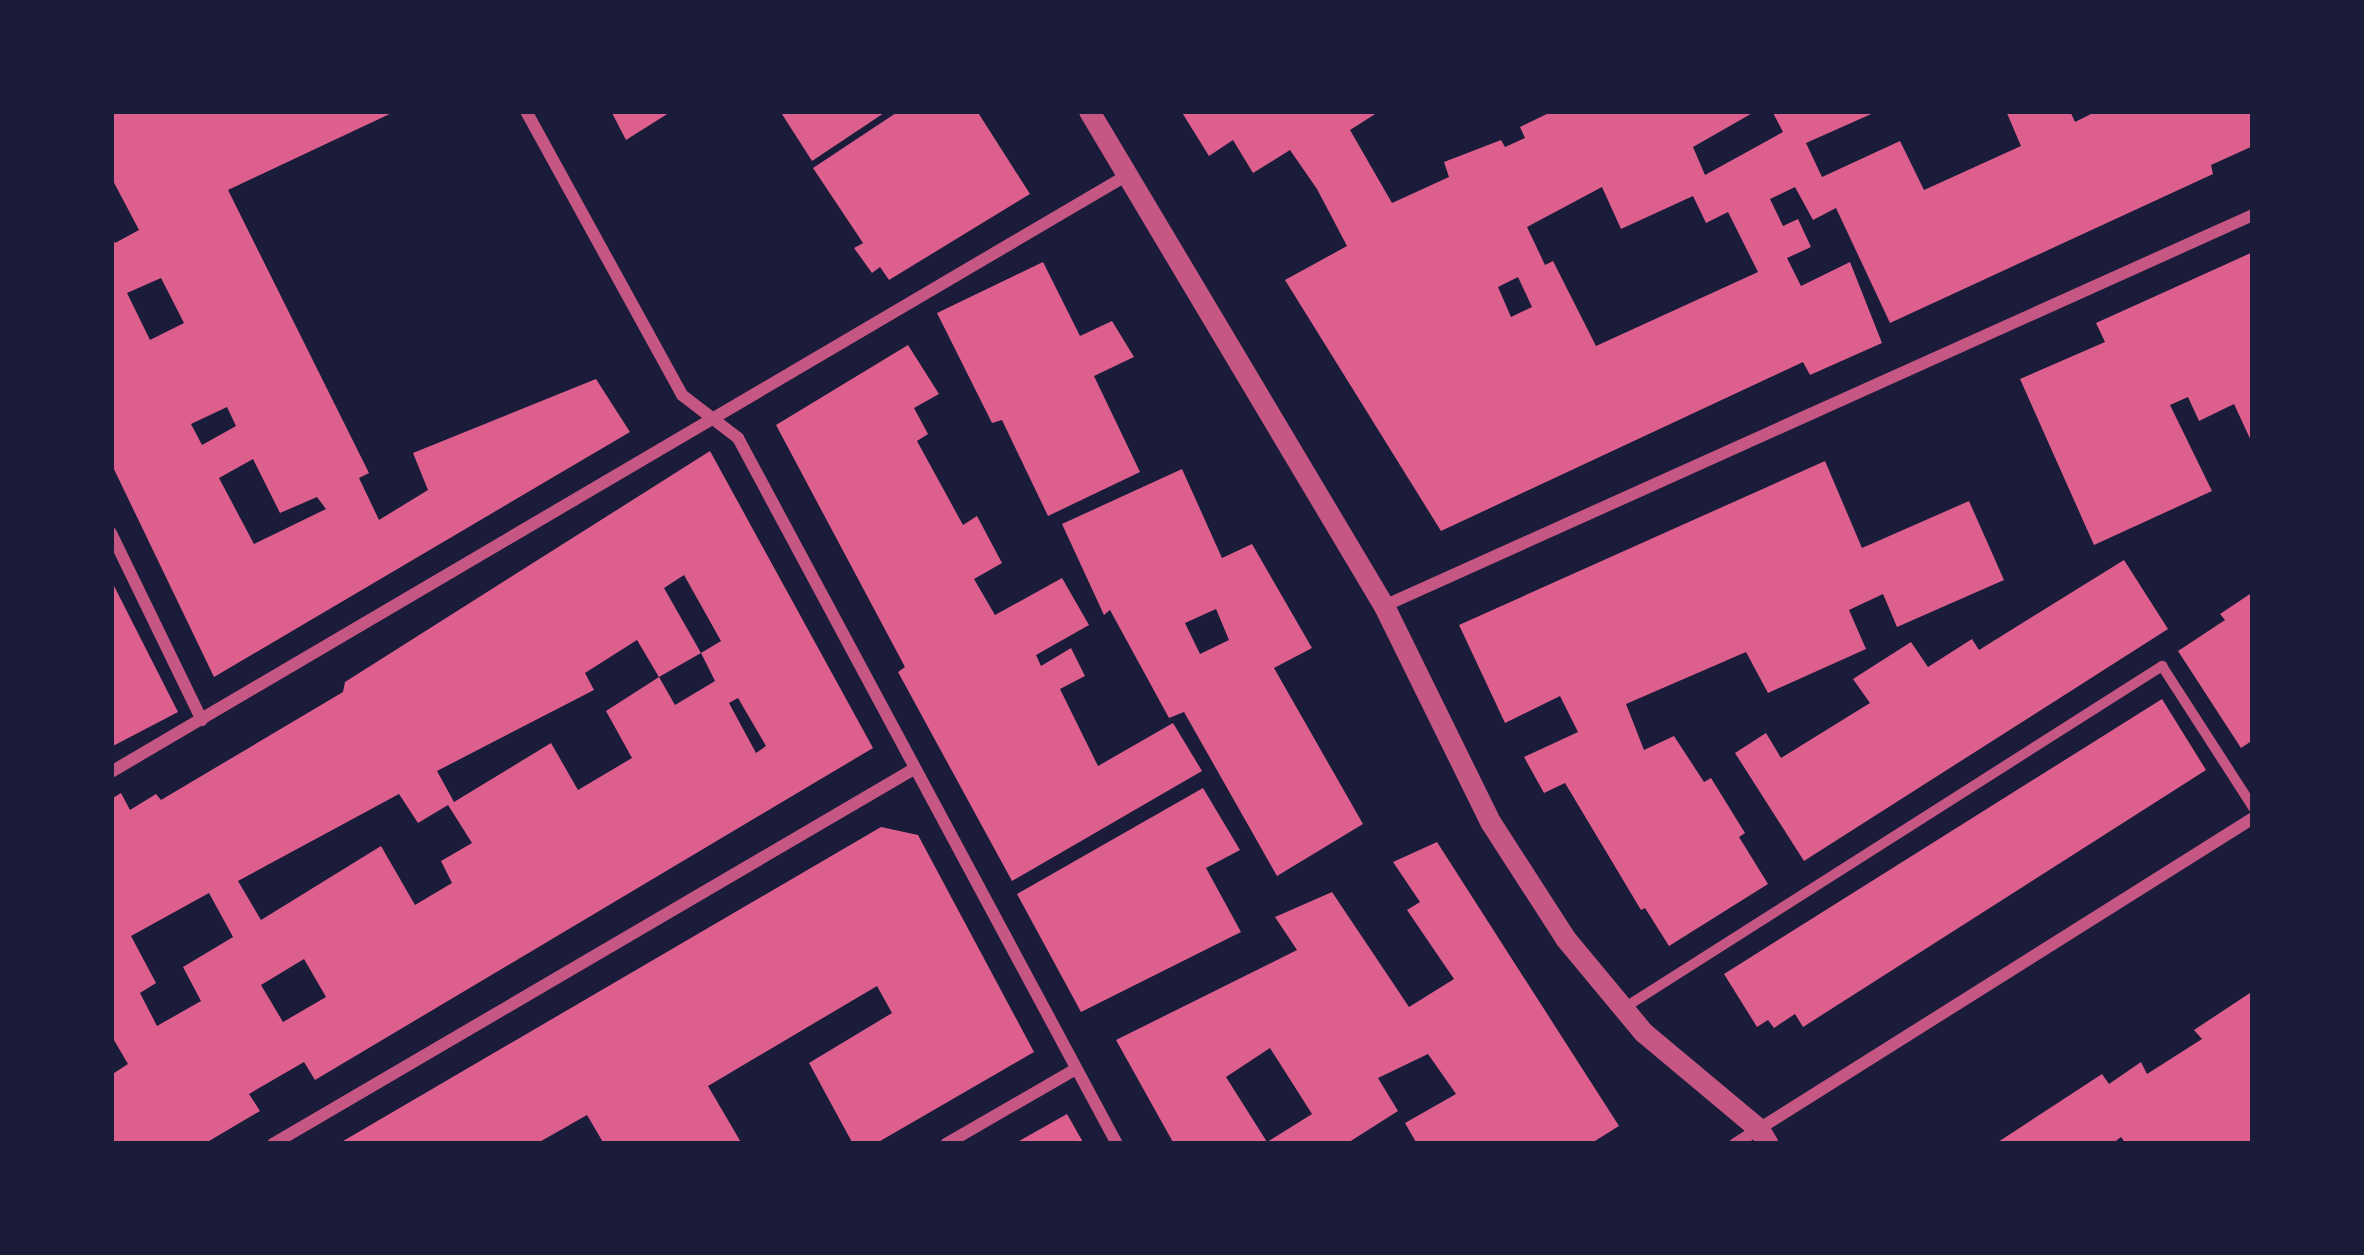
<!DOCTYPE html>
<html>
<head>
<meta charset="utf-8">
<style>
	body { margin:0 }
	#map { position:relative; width:2364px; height:1255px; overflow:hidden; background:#1b1b3a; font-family:Bitter,serif }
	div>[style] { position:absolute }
	.building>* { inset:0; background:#dd5f8e }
	.pedestrian>* { height:10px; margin:-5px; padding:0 5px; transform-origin:5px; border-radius:5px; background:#c65784 }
	.minor>* { height:12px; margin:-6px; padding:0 6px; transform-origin:6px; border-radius:6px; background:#c65784 }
	.tertiary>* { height:21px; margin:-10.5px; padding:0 10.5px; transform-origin:10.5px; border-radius:10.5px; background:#c65784 }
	span { translate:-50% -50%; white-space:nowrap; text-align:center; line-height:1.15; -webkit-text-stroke:12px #1b1b3a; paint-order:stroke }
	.frame { position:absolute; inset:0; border:114px solid #1b1b3a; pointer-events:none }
</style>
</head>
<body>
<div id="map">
	<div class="building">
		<i style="clip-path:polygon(evenodd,116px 111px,396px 111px,228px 190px,369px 473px,359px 478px,379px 520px,428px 490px,413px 453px,596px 379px,630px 432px,214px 677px,111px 463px,111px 236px,115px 243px,139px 230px,111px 177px,111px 114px,116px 111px,161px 278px,184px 323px,150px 340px,127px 293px,161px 278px,116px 111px,227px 407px,236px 426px,202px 445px,191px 424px,227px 407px,116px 111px,253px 459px,280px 513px,317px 497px,326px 509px,254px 544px,219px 478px,253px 459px)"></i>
		<i style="clip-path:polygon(611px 111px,672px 111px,626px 140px)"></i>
		<i style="clip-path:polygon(780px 111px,887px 111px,812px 161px)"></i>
		<i style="clip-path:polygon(899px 111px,977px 111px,1030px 194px,889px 280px,880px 267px,872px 273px,854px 248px,863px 243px,813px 168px)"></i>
		<i style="clip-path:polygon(evenodd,1181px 111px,1380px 111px,1350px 130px,1392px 203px,1449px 177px,1444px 162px,1501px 140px,1505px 147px,1525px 138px,1520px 127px,1553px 111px,1756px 111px,1693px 147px,1705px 175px,1783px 132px,1772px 111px,1878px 111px,1806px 143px,1822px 177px,1900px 141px,1924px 190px,2021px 146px,2006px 111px,2070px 111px,2075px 122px,2097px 111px,2253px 111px,2253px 146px,2211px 165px,2213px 174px,1890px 323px,1836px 208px,1813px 220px,1795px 187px,1770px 199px,1783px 226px,1798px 219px,1811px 247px,1787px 258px,1801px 286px,1850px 262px,1882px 343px,1810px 375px,1803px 362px,1441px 531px,1285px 280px,1347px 246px,1317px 189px,1290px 150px,1253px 173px,1233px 140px,1209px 156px,1181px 111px,1602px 187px,1621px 229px,1693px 196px,1706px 223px,1728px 212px,1758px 272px,1596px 346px,1553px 261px,1545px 265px,1527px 227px,1602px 187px,1181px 111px,1518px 277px,1532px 307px,1511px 317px,1498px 287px,1518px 277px)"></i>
		<i style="clip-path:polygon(2253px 252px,2253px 445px,2234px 404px,2199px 421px,2188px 397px,2170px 405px,2212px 491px,2094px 545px,2020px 379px,2105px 342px,2096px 323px)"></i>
		<i style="clip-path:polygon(1043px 262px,1080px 336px,1112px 321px,1134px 357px,1094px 376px,1140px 472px,1048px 516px,1002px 420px,992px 423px,937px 313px)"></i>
		<i style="clip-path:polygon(908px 345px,939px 394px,914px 408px,928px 434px,917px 441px,963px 525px,977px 516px,1002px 563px,974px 579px,995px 615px,1062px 578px,1089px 625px,1036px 655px,1041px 666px,1071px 648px,1085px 676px,1060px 689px,1098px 766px,1173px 723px,1202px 771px,1012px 881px,898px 672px,905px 667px,776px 425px)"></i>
		<i style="clip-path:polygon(evenodd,710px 451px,873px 748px,315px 1080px,304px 1062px,249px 1094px,260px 1111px,204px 1144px,111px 1144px,111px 1075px,128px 1064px,111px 1035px,111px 799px,121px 793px,130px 810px,156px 794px,161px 800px,343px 692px,345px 682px,710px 451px,684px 575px,721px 641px,701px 653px,715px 681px,675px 705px,659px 677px,606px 711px,632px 758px,578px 790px,551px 743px,454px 802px,437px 771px,594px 690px,585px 673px,637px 640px,659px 677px,701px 653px,664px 588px,684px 575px,710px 451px,738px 698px,766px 746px,756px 753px,729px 703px,738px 698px,710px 451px,399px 794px,418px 823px,448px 805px,472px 843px,441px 861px,452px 883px,415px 905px,381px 846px,261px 920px,238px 881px,399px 794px,710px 451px,209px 893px,233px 937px,183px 967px,201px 1001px,157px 1026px,140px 993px,156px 983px,131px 936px,209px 893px,710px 451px,304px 959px,326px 997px,283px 1022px,261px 985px,304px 959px)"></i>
		<i style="clip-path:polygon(1825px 461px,1862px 548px,1969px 501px,2004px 580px,1897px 627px,1883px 594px,1849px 610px,1866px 649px,1768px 693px,1746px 652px,1626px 704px,1644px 750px,1674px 736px,1704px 782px,1711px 778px,1745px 833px,1739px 837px,1768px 884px,1669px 946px,1645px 908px,1641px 910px,1565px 783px,1544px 793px,1524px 757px,1578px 732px,1560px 696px,1505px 723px,1459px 625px)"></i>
		<i style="clip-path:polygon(evenodd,1182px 469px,1222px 558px,1252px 544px,1312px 648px,1274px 668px,1363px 824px,1277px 876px,1184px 712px,1169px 718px,1110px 610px,1104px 615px,1062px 524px,1182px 469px,1216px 609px,1229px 640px,1200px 654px,1185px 623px,1216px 609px)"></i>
		<i style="clip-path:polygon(2124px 560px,2168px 629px,1804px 861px,1735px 753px,1766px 733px,1781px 758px,1870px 703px,1853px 679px,1911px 642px,1928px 667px,1972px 639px,1979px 650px)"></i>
		<i style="clip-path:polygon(111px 580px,178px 712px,111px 747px)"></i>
		<i style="clip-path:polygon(2253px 592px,2253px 740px,2241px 748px,2178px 651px,2225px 620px,2220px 614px)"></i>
		<i style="clip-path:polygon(2162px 699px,2206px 770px,1803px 1027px,1795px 1014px,1774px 1028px,1768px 1020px,1757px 1027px,1724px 974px)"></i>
		<i style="clip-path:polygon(1203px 788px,1240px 850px,1206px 868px,1241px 932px,1081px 1012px,1017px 894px)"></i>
		<i style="clip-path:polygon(881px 827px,918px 835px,1034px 1052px,875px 1144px,853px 1144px,809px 1063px,892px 1013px,877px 986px,708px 1086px,742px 1144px,604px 1144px,587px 1115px,536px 1144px,338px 1144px)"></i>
		<i style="clip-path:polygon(evenodd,1437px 842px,1619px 1126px,1590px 1144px,1417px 1144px,1405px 1123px,1456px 1094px,1428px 1054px,1378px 1078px,1398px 1111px,1346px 1144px,1174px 1144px,1116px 1040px,1297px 950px,1275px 917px,1332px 892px,1409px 1007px,1454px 979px,1407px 910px,1420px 902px,1393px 862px,1437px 842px,1270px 1048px,1312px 1114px,1267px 1142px,1226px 1077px,1270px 1048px)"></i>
		<i style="clip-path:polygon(2253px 991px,2253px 1144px,2126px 1144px,2121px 1137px,2112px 1144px,1995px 1144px,2102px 1074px,2109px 1084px,2141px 1062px,2147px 1074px,2202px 1039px,2194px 1030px)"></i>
		<i style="clip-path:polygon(1067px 1114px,1084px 1144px,1014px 1144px)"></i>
	</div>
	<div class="pedestrian">
		<i style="left:1624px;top:1008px;width:638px;rotate:-32.44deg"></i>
		<i style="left:2162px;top:666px;width:168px;rotate:57.2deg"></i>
	</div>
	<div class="minor">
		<i style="left:526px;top:111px;width:324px;rotate:61.2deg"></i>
		<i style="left:682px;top:395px;width:71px;rotate:37.5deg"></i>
		<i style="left:738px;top:438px;width:801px;rotate:61.77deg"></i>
		<i style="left:111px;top:533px;width:208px;rotate:64.1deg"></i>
		<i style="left:1384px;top:606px;width:953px;rotate:-24.23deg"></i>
		<i style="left:111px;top:772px;width:1181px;rotate:-30.43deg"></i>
		<i style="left:273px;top:1144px;width:743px;rotate:-30.33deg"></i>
		<i style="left:946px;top:1144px;width:150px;rotate:-30deg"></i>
		<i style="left:1735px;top:1144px;width:612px;rotate:-32.18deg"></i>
	</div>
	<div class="tertiary">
		<i style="left:1089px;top:111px;width:576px;rotate:59.21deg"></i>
		<i style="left:1384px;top:606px;width:242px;rotate:63.8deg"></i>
		<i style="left:1491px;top:823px;width:137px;rotate:57.2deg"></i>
		<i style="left:1565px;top:938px;width:122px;rotate:50.3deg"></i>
		<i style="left:1643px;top:1032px;width:151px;rotate:39.9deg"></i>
		<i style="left:1759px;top:1129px;width:17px;rotate:59deg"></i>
	</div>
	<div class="frame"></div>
</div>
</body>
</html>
